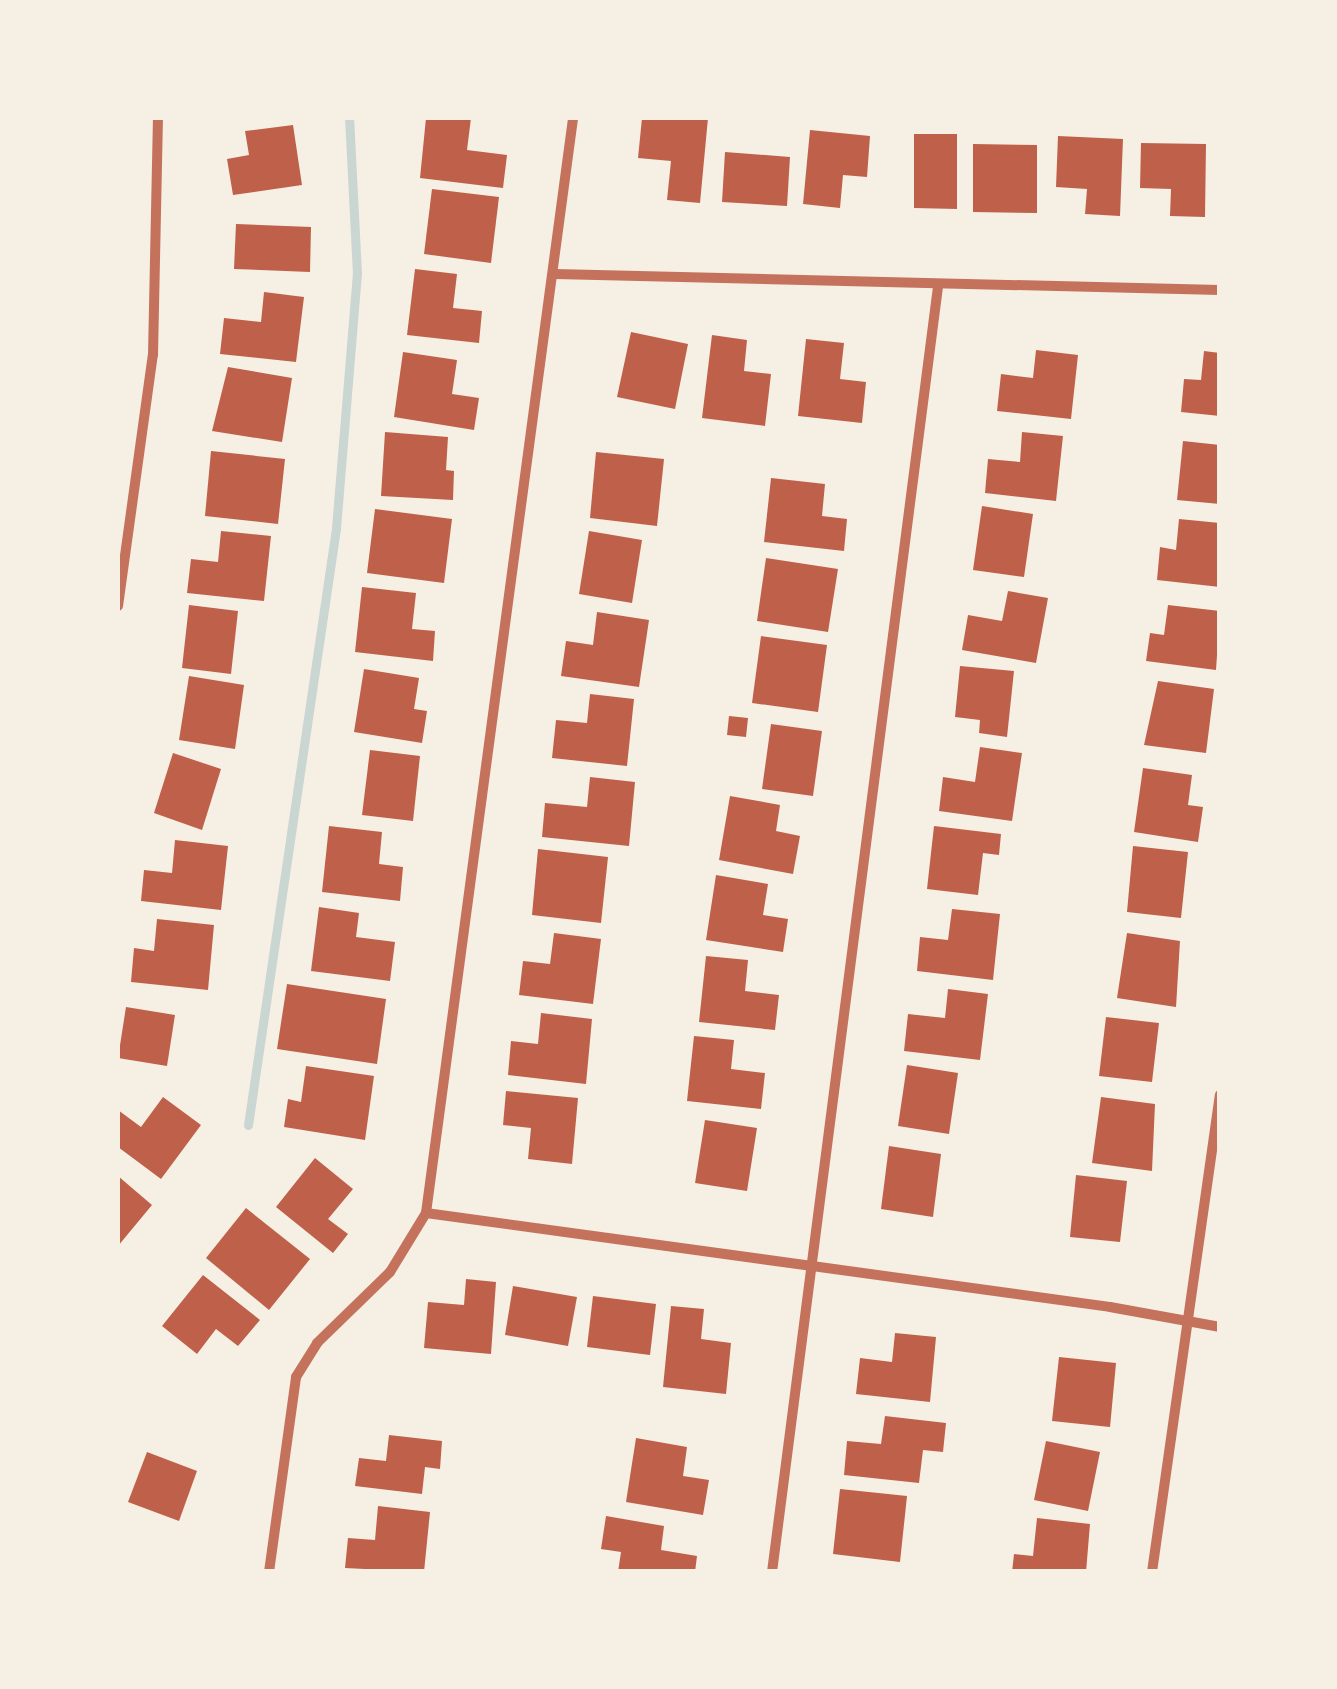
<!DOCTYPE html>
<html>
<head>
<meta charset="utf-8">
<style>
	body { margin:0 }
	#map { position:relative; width:1337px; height:1689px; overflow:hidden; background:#f6efe4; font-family:"Varela Round",sans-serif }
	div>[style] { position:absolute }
	.stream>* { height:9px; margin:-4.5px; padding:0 4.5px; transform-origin:4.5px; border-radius:4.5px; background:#c9d6d2 }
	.building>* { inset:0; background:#bf614a }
	.minor>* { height:10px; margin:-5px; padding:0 5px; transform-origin:5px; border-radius:5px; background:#c5725c }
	span { translate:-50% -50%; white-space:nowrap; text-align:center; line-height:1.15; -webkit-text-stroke:8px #f6efe4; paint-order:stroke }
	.frame { position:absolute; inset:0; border:120px solid #f6efe4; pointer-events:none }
</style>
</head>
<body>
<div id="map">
	<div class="stream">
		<i style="left:248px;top:1125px;width:603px;rotate:-81.61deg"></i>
		<i style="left:336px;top:528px;width:255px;rotate:-85.3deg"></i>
		<i style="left:357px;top:274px;width:156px;rotate:-92.9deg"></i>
	</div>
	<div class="building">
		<i style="clip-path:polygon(426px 118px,471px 118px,467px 150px,507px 155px,503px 188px,420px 178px)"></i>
		<i style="clip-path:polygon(642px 118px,708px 118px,700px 203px,667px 200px,671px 161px,638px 158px)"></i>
		<i style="clip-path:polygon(293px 125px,302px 185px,233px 195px,227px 159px,249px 155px,245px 131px)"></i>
		<i style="clip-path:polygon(810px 130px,870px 136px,867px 177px,843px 175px,840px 208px,803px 204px)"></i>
		<i style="clip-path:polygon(914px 134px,957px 134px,957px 209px,914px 208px)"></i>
		<i style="clip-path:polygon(1058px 136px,1123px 139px,1120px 216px,1085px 214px,1087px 189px,1056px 187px)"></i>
		<i style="clip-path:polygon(1141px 143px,1206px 144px,1205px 217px,1170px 216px,1171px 189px,1140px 188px)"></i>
		<i style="clip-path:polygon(973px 144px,1037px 145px,1037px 213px,973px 212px)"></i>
		<i style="clip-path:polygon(725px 152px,790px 157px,787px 206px,722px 202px)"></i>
		<i style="clip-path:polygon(432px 189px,499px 197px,491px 263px,424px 254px)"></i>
		<i style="clip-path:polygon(236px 224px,311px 227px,310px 272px,234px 269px)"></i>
		<i style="clip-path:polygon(415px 269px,457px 274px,453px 308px,482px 311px,479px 343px,407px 335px)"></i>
		<i style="clip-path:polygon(264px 292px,304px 297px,296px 362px,220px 354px,224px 318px,261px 322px)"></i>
		<i style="clip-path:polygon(631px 332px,688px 344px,675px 409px,617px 397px)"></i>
		<i style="clip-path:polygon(712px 335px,747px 340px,744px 371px,771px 374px,765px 426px,702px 418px)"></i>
		<i style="clip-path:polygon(806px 339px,844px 343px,840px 379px,866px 382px,862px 423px,798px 416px)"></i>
		<i style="clip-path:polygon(1036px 350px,1078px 355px,1071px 419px,997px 411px,1001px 374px,1033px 378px)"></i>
		<i style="clip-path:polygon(1204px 351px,1220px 353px,1220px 416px,1181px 412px,1184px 379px,1201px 380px)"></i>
		<i style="clip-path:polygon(403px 352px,457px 360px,452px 394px,479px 398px,474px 430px,394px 417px)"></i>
		<i style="clip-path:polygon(228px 367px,292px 378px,282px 442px,212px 431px)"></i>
		<i style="clip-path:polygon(385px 432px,448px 437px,446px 470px,454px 471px,453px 500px,381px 496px)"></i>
		<i style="clip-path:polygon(1022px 432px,1063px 436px,1056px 501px,985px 493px,988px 459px,1020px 462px)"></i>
		<i style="clip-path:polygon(1183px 441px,1220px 445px,1220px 504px,1177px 500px)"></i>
		<i style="clip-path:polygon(211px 451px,285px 459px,278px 524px,205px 516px)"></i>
		<i style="clip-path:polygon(596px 452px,664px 459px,657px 526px,590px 518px)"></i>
		<i style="clip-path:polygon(771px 478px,825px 484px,822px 516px,847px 519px,844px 551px,764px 542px)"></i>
		<i style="clip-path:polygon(982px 506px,1033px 514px,1024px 577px,973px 570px)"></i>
		<i style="clip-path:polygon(375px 509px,452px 519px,444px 583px,367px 573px)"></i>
		<i style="clip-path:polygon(1179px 519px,1220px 523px,1220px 587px,1157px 580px,1160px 547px,1176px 550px)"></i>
		<i style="clip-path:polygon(221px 531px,271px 536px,264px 601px,187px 593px,191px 559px,218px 562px)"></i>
		<i style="clip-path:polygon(589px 531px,642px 540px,632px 603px,579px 594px)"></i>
		<i style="clip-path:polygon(766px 558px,838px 569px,828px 632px,757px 621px)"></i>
		<i style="clip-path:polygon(362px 587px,416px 593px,412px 629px,435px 631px,433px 661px,355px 652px)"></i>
		<i style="clip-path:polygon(1008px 591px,1048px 598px,1036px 663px,962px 650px,968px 615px,1002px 621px)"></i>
		<i style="clip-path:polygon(189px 605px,238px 611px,231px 674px,182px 668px)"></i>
		<i style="clip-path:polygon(1168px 605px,1220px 611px,1216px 670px,1146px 661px,1150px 633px,1164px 635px)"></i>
		<i style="clip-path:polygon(597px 612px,649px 620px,639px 687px,561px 676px,566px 641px,593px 645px)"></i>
		<i style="clip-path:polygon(761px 636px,827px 645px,818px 712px,752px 703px)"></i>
		<i style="clip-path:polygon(960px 666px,1014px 671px,1007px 737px,979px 733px,980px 720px,955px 717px)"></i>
		<i style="clip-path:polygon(364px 669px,419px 678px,414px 709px,427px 711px,422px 743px,354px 732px)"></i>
		<i style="clip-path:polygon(189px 676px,244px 685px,235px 749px,179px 740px)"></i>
		<i style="clip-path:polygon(1158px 681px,1214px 689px,1206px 753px,1144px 745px)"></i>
		<i style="clip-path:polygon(590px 694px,634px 699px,627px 766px,552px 758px,556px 720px,587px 723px)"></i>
		<i style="clip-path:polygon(729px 716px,748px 718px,746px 737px,727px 735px)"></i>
		<i style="clip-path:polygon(771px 724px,822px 731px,813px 796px,762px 789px)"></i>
		<i style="clip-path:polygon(980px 747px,1022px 753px,1012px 821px,939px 811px,943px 777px,975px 782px)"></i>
		<i style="clip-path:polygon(370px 750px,420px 756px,413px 821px,362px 815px)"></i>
		<i style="clip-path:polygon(173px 753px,221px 769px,202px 830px,154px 813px)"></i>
		<i style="clip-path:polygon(1143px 768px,1192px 775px,1188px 805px,1203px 807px,1198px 842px,1134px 832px)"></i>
		<i style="clip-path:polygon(590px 777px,635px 782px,629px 846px,542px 837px,545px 803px,587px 807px)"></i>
		<i style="clip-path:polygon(730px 796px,780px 805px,776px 831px,800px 836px,793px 874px,719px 860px)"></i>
		<i style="clip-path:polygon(329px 826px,382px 832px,379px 864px,403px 867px,400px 901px,322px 892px)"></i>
		<i style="clip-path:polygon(934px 826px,1001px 834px,999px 855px,983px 853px,978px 895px,927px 889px)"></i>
		<i style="clip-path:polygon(175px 840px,228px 846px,221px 910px,141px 901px,144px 870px,172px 873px)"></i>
		<i style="clip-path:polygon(1133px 846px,1188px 852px,1181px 918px,1127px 912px)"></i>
		<i style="clip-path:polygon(538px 849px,608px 857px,601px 923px,532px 915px)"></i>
		<i style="clip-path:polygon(716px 875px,768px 884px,763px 915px,788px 919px,783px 952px,706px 940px)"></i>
		<i style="clip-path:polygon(319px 907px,359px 913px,356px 937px,395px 942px,390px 981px,311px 971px)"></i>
		<i style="clip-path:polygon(952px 909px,1000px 914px,993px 980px,917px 971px,920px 937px,948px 940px)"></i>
		<i style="clip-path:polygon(157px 919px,214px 925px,208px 990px,131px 982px,134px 948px,154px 951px)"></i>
		<i style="clip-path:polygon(554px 933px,601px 939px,593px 1004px,519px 995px,523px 961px,550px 964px)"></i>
		<i style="clip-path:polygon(1127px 933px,1180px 941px,1176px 1007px,1117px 998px)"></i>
		<i style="clip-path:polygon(706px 956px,748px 960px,745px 991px,779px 995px,775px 1030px,699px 1022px)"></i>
		<i style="clip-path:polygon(287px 984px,386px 999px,377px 1064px,277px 1049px)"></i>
		<i style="clip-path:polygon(948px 989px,988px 994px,980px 1060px,904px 1051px,908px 1014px,945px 1018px)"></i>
		<i style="clip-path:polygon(126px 1007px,175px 1015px,167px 1066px,118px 1058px)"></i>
		<i style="clip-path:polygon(541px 1013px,592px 1019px,586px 1084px,508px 1075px,511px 1041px,538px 1044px)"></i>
		<i style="clip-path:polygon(1106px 1017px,1159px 1023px,1152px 1082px,1099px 1076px)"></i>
		<i style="clip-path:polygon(694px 1036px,734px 1040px,731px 1069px,765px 1073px,761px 1109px,687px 1101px)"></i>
		<i style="clip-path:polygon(907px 1065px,958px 1073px,949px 1134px,898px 1126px)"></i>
		<i style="clip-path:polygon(306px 1066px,374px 1076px,365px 1140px,284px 1127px,288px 1099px,301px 1102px)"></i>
		<i style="clip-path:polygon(506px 1091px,578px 1098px,572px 1164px,528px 1159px,531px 1128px,503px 1125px)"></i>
		<i style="clip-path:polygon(163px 1097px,201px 1125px,161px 1179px,118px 1147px,118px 1110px,141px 1127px)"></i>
		<i style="clip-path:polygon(1101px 1097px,1155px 1104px,1152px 1171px,1092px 1163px)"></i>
		<i style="clip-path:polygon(705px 1120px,757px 1128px,747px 1191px,695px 1183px)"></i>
		<i style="clip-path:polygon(889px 1146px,941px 1154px,933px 1217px,881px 1209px)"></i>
		<i style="clip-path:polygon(315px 1158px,353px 1189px,328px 1219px,348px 1234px,333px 1253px,276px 1207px)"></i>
		<i style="clip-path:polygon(1076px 1175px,1127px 1181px,1120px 1242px,1070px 1237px)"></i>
		<i style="clip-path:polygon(118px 1176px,152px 1205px,118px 1246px)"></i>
		<i style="clip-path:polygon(246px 1208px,310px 1259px,269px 1310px,206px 1258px)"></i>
		<i style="clip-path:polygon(203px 1275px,260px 1320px,238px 1346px,216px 1329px,197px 1354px,162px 1326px)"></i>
		<i style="clip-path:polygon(466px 1279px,496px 1282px,491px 1354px,424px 1348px,428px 1302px,464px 1305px)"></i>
		<i style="clip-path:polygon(513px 1286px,577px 1297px,568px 1346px,505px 1335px)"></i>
		<i style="clip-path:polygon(593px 1296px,656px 1304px,650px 1355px,587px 1347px)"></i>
		<i style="clip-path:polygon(671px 1306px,704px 1309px,701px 1339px,731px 1343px,726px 1394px,663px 1387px)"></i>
		<i style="clip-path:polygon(895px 1333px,936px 1337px,930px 1402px,856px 1394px,860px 1358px,892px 1362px)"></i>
		<i style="clip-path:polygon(1059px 1357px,1116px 1363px,1110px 1427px,1052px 1421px)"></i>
		<i style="clip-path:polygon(885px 1416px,946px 1423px,943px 1452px,923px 1450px,919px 1483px,844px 1475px,847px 1441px,881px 1444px)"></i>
		<i style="clip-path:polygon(389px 1435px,442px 1441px,440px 1469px,425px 1467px,422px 1494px,355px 1486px,359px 1458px,386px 1461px)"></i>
		<i style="clip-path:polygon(636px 1438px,687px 1447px,683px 1476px,709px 1480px,703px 1515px,626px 1502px)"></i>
		<i style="clip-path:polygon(1046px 1441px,1100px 1452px,1088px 1511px,1034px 1500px)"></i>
		<i style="clip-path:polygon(147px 1452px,197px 1471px,179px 1521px,128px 1502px)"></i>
		<i style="clip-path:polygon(840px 1489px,907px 1496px,900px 1562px,833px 1554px)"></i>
		<i style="clip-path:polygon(378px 1506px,430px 1512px,424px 1572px,345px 1568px,348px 1538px,375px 1540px)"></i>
		<i style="clip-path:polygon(606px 1516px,664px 1526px,661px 1550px,697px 1556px,695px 1572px,618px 1572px,621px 1552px,601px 1549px)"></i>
		<i style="clip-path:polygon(1037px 1518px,1090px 1524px,1086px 1572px,1012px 1572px,1014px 1554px,1033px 1556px)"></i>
	</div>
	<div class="minor">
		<i style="left:555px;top:274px;width:665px;rotate:1.38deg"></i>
		<i style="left:118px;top:606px;width:253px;rotate:-82.1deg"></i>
		<i style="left:153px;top:355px;width:237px;rotate:-88.8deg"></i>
		<i style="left:426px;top:1213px;width:690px;rotate:7.82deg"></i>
		<i style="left:1110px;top:1307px;width:112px;rotate:10.3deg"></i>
		<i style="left:269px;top:1572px;width:197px;rotate:-82.1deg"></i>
		<i style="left:296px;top:1377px;width:40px;rotate:-58deg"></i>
		<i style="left:317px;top:1343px;width:102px;rotate:-44.2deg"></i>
		<i style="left:390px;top:1272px;width:69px;rotate:-58.6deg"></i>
		<i style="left:426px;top:1213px;width:1105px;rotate:-82.35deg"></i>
		<i style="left:772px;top:1572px;width:1297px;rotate:-82.64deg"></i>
		<i style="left:1152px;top:1572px;width:482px;rotate:-81.9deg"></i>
	</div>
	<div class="frame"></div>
</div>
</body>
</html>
